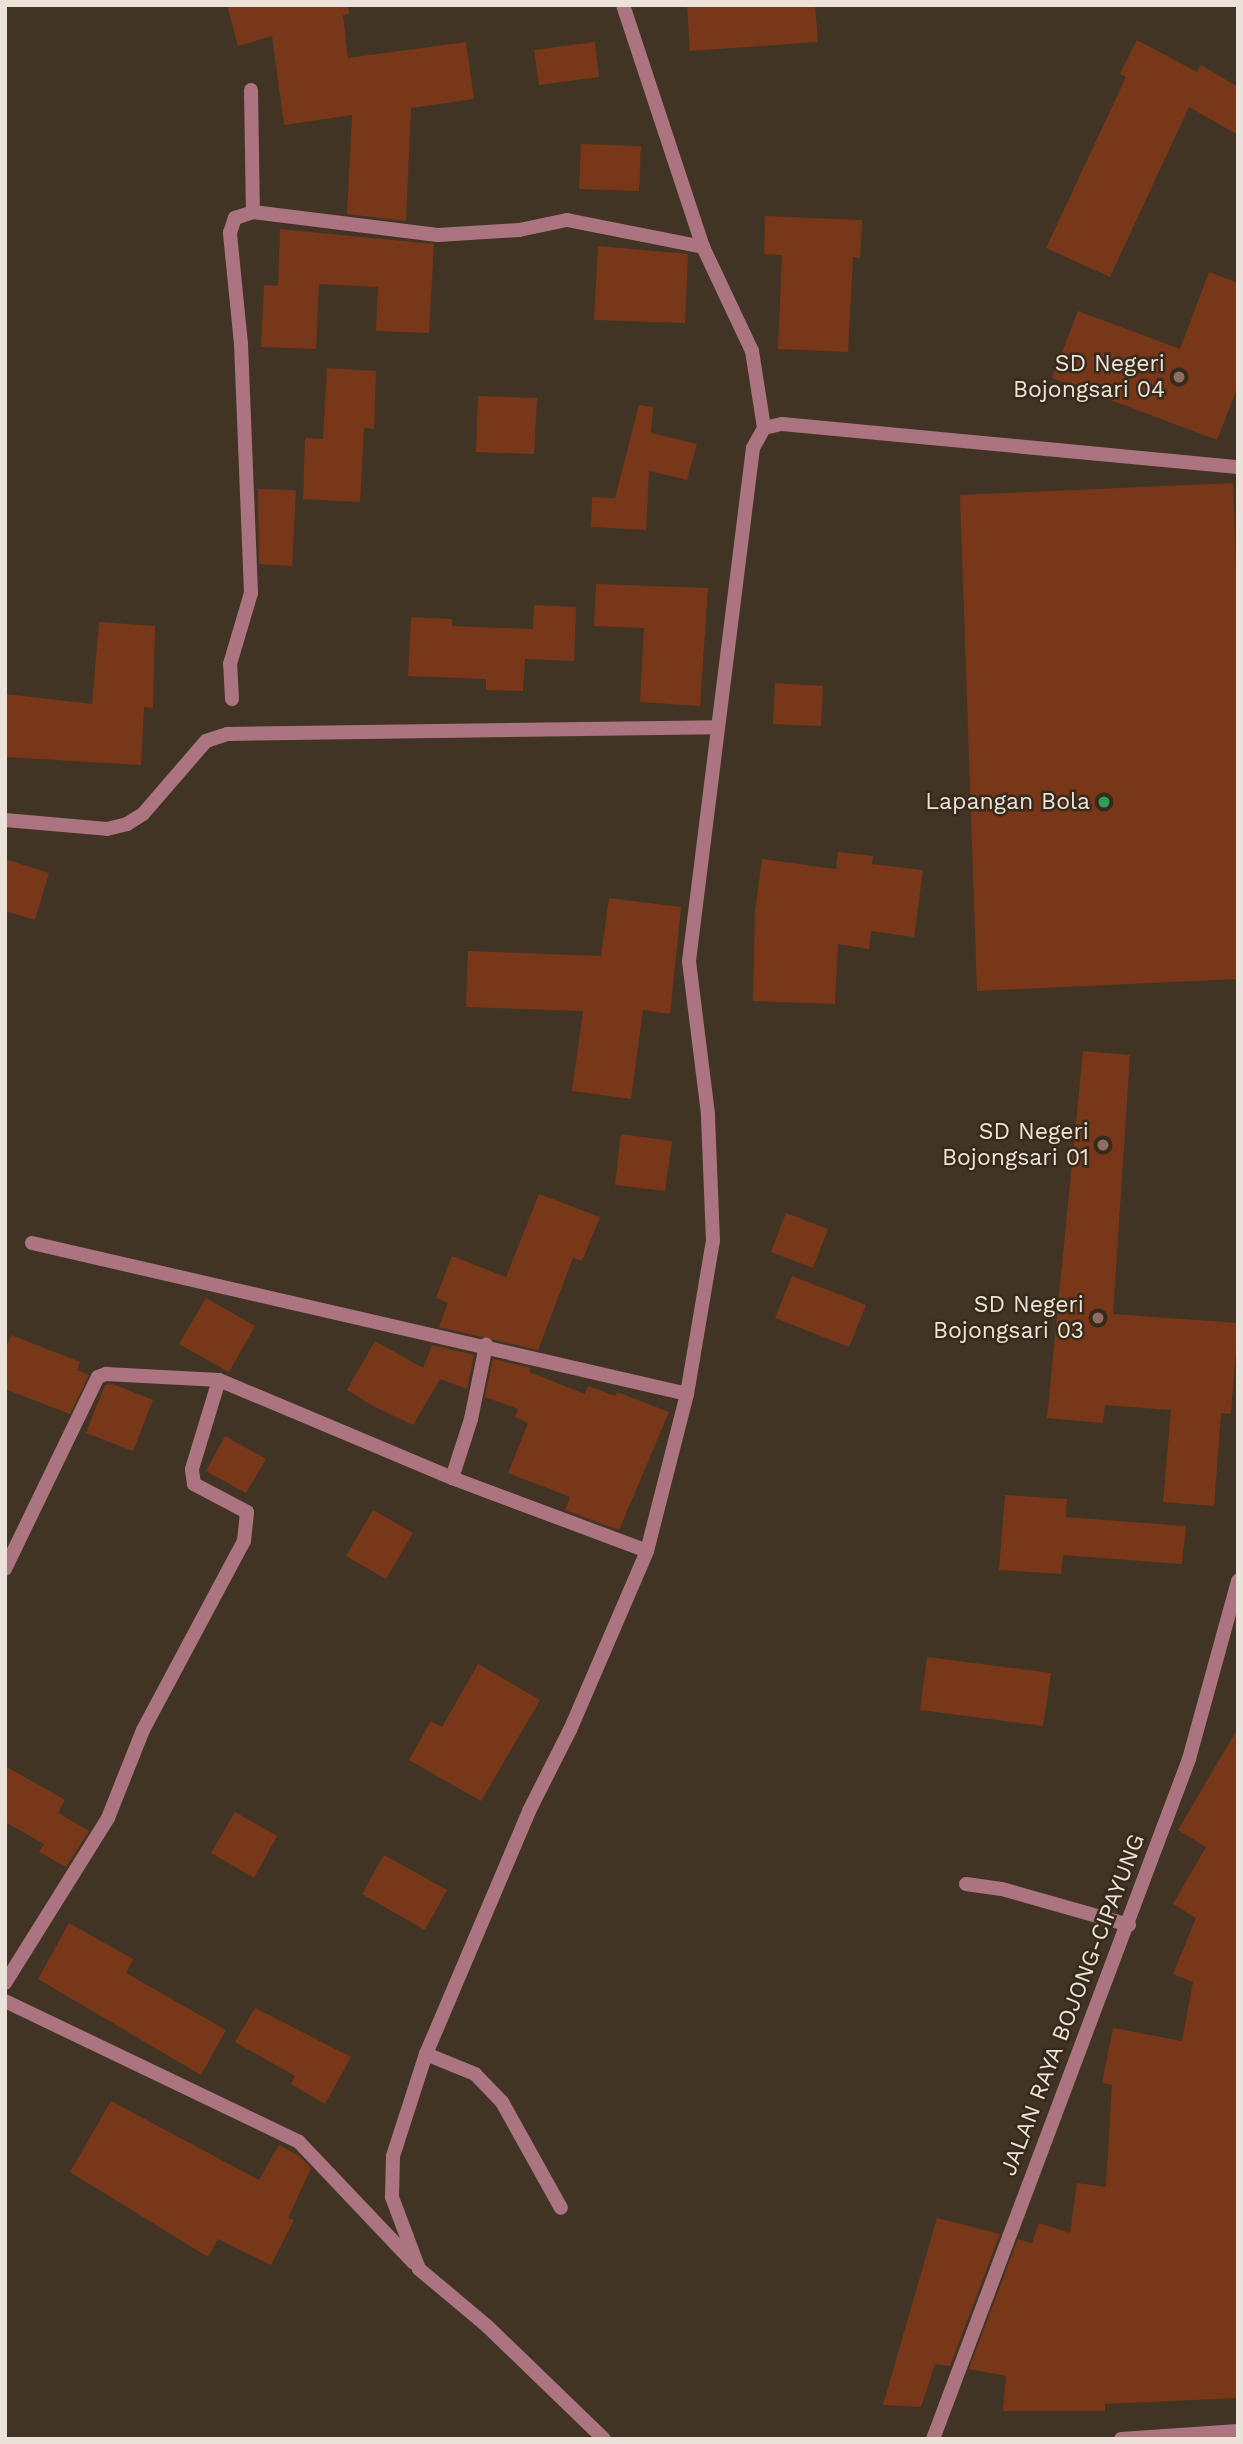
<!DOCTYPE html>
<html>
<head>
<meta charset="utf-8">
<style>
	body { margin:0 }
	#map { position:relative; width:1243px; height:2444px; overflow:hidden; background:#413424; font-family:"Work Sans",sans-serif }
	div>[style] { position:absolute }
	.building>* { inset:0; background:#783719 }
	.minor>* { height:14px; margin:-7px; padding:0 7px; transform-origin:7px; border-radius:7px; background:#ac7480 }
	.tertiary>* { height:14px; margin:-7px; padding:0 7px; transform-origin:7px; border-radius:7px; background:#ac7480 }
	.dots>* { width:19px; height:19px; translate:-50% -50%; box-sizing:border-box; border:4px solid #372a1a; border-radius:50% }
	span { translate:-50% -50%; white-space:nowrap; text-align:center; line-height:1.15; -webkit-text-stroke:5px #372a1a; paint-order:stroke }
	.poi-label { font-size:23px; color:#ebe3d9 }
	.right { translate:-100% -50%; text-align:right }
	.street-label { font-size:23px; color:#ebe3d9 }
	.frame { position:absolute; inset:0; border:7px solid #ebe3d9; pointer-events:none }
</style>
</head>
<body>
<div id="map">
	<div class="building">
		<i style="clip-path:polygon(227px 5px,348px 5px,349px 14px,343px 15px,348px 58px,466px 42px,474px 99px,411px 108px,406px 221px,347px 214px,352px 115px,284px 125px,272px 36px,238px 46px)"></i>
		<i style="clip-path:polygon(687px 5px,815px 5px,818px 42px,690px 51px)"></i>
		<i style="clip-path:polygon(1137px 40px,1197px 72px,1201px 65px,1238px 87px,1238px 135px,1189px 107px,1110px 277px,1046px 248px,1126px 77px,1120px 74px)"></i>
		<i style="clip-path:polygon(595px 42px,599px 77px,539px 85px,534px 50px)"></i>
		<i style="clip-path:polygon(581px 144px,641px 146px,639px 191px,579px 189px)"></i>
		<i style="clip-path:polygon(765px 216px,862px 220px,860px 258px,853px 257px,848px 352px,778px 349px,782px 255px,764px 254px)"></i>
		<i style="clip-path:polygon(280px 229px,434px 244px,429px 333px,376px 331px,378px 287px,319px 284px,316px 349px,261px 347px,264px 285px,278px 286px)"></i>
		<i style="clip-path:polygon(598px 246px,688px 254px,685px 323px,594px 320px)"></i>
		<i style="clip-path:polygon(1209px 272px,1238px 283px,1238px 386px,1217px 440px,1052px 378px,1078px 311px,1180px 349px)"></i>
		<i style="clip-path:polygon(327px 368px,376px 371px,374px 429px,364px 428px,360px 502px,303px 499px,305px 438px,323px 439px)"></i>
		<i style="clip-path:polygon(478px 396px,537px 398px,534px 454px,476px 452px)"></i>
		<i style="clip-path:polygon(639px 405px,653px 407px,651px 433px,697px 444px,687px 480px,649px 471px,646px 530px,591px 527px,592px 497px,615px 498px)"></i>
		<i style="clip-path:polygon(1233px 483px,1238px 625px,1238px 979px,977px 991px,960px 495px)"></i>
		<i style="clip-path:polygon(258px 489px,296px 490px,292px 566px,259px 564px)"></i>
		<i style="clip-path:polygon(596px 584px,708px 588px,700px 706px,640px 702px,644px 628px,594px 626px)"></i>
		<i style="clip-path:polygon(534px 605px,576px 607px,574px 661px,525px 659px,523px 691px,486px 690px,486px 679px,408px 676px,411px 617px,452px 619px,452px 626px,533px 629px)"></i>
		<i style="clip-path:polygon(99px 622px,155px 626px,153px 708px,144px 707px,141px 765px,5px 757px,5px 694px,92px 704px)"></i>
		<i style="clip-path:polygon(775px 683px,823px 686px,821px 726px,773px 724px)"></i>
		<i style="clip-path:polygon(838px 852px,873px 856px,872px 864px,923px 870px,914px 937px,871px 931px,869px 949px,838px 944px,835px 1004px,753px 1001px,755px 911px,762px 859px,836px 869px)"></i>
		<i style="clip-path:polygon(5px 859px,49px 873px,35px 920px,5px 911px)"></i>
		<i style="clip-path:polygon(609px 898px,681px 907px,670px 1014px,643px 1010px,631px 1099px,572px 1091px,583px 1011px,466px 1007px,468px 951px,601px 956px)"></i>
		<i style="clip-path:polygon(1083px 1051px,1130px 1055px,1113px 1314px,1238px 1323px,1231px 1414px,1221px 1413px,1214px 1506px,1163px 1502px,1171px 1410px,1105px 1405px,1103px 1423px,1047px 1418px)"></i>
		<i style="clip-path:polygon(621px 1134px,672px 1141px,665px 1191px,615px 1185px)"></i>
		<i style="clip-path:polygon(539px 1194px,600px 1217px,582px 1261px,573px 1258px,538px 1350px,439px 1327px,448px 1303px,436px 1298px,452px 1256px,506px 1277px)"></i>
		<i style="clip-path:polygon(786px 1213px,828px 1229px,813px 1268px,771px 1252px)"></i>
		<i style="clip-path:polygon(792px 1276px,866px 1305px,849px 1347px,775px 1318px)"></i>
		<i style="clip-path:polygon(206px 1298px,255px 1326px,229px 1372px,179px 1344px)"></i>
		<i style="clip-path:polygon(11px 1335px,80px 1362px,77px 1370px,89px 1375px,70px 1414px,5px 1389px,5px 1351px)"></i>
		<i style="clip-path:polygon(375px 1341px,423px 1368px,432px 1345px,474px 1355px,467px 1389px,440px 1379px,413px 1425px,373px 1406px,347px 1390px)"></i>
		<i style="clip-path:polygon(493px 1359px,531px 1368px,529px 1372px,585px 1394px,588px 1386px,615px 1396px,617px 1392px,669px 1412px,619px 1530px,565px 1510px,570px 1497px,508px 1473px,528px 1423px,515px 1417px,518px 1409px,485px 1397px)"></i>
		<i style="clip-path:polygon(113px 1384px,153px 1400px,133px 1451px,86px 1433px,105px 1385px)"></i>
		<i style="clip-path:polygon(225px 1436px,266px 1459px,246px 1493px,206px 1471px)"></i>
		<i style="clip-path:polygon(1005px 1495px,1067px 1499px,1066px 1517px,1186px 1526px,1182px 1564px,1063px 1555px,1061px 1574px,999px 1570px)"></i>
		<i style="clip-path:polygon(373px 1510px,413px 1533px,386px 1579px,346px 1556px)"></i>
		<i style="clip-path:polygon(927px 1657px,1051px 1673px,1043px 1726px,920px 1710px)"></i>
		<i style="clip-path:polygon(478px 1664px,540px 1700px,481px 1801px,409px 1760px,431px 1721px,442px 1727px)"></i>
		<i style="clip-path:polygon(1238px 1728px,1238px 2398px,1105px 2404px,1105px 2411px,1003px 2411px,1006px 2376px,969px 2369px,1018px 2239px,1032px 2243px,1039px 2223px,1070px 2233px,1077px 2183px,1106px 2187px,1112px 2085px,1102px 2083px,1113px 2028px,1182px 2041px,1193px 1982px,1173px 1974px,1196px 1918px,1173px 1904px,1206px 1847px,1178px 1830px)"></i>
		<i style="clip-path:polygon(5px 1766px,65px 1800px,58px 1813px,89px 1831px,66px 1867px,39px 1852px,44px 1844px,5px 1822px)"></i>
		<i style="clip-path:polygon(235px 1812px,277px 1836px,254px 1878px,211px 1853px)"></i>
		<i style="clip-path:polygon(384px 1855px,447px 1890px,425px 1930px,362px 1894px)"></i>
		<i style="clip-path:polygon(69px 1923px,133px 1959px,126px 1973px,226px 2030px,201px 2075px,38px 1979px)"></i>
		<i style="clip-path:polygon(255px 2008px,351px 2057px,325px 2104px,291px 2084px,295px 2076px,235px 2042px)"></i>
		<i style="clip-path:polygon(111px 2101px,259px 2180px,279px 2145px,299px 2156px,311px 2168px,288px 2218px,294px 2220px,271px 2265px,218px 2239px,208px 2257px,70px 2172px)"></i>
		<i style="clip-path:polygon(937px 2218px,1000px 2234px,950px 2366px,935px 2364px,921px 2407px,883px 2405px)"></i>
	</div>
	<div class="minor">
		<i style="left:623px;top:5px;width:255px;rotate:71.7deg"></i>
		<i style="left:703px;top:247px;width:115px;rotate:64.8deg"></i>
		<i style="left:752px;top:351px;width:78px;rotate:81.1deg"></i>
		<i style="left:251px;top:90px;width:122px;rotate:89.1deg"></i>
		<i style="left:232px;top:699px;width:35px;rotate:-93deg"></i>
		<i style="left:230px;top:664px;width:74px;rotate:-73.5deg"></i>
		<i style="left:251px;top:593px;width:249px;rotate:-92.3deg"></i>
		<i style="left:241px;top:344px;width:112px;rotate:-95.7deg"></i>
		<i style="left:230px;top:233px;width:16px;rotate:-72deg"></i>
		<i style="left:235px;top:218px;width:19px;rotate:-18deg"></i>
		<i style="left:253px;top:212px;width:186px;rotate:7.1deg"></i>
		<i style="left:438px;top:235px;width:81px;rotate:-3.5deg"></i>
		<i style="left:519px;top:230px;width:49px;rotate:-11.8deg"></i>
		<i style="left:567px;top:220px;width:139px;rotate:11.2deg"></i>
		<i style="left:5px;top:820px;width:102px;rotate:5deg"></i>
		<i style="left:107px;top:829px;width:21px;rotate:-14deg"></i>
		<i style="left:127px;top:824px;width:19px;rotate:-32deg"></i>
		<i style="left:143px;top:814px;width:96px;rotate:-49.2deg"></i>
		<i style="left:206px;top:741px;width:22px;rotate:-18deg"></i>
		<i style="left:227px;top:734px;width:490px;rotate:-0.8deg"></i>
		<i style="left:32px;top:1243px;width:672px;rotate:12.98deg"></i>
		<i style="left:452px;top:1478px;width:62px;rotate:-72.1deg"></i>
		<i style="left:471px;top:1419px;width:76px;rotate:-78.5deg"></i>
		<i style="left:5px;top:1569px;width:213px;rotate:-64.2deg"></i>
		<i style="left:98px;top:1377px;width:9px;rotate:-21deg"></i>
		<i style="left:106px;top:1374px;width:113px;rotate:3deg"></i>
		<i style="left:219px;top:1380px;width:253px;rotate:22.8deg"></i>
		<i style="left:452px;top:1478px;width:208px;rotate:20.5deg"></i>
		<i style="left:966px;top:1884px;width:36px;rotate:8deg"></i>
		<i style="left:1002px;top:1889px;width:132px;rotate:15.8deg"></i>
		<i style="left:5px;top:1983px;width:195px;rotate:-58deg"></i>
		<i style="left:108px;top:1818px;width:95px;rotate:-68.3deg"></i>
		<i style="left:143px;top:1730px;width:214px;rotate:-61.9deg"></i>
		<i style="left:244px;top:1541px;width:29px;rotate:-84deg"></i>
		<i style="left:247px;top:1512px;width:60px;rotate:-152.2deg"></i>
		<i style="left:194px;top:1484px;width:15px;rotate:-98deg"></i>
		<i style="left:192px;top:1469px;width:93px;rotate:-73.1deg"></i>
		<i style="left:5px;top:2001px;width:326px;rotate:25.6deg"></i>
		<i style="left:299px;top:2142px;width:166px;rotate:46.5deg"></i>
		<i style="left:426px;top:2054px;width:53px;rotate:22.2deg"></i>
		<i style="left:475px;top:2074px;width:39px;rotate:46deg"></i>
		<i style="left:502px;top:2102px;width:121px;rotate:60.9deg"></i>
		<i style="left:604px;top:2439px;width:163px;rotate:-136deg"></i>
		<i style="left:487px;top:2326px;width:89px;rotate:-140deg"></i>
		<i style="left:419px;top:2269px;width:77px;rotate:-110.6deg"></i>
		<i style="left:392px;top:2197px;width:41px;rotate:-88.6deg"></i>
		<i style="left:393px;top:2156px;width:107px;rotate:-72.1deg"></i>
		<i style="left:426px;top:2054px;width:264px;rotate:-67deg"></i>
		<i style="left:529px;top:1811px;width:91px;rotate:-63.2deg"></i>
		<i style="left:570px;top:1730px;width:195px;rotate:-66.7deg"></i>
		<i style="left:647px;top:1551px;width:162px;rotate:-75.7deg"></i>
		<i style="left:687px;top:1394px;width:155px;rotate:-80.4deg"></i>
		<i style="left:713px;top:1241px;width:127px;rotate:-92.3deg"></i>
		<i style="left:708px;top:1114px;width:154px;rotate:-97.1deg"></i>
		<i style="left:689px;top:961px;width:517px;rotate:-82.89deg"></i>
		<i style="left:753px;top:448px;width:23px;rotate:-61deg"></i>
		<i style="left:764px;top:428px;width:18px;rotate:-13deg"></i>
		<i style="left:782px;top:424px;width:458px;rotate:5.4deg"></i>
		<i style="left:1121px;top:2439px;width:117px;rotate:-3.9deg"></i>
	</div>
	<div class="tertiary">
		<i style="left:933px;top:2439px;width:727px;rotate:-69.37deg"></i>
		<i style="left:1189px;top:1759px;width:185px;rotate:-74.6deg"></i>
	</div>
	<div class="dots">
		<i style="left:1179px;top:377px;background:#8d6e63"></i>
		<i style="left:1104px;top:802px;background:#2e9e5b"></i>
		<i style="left:1103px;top:1145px;background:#8d6e63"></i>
		<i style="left:1098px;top:1318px;background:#8d6e63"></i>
	</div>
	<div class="poi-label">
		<span class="right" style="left:1165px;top:377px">SD Negeri<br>Bojongsari 04</span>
		<span class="right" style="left:1090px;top:802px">Lapangan Bola</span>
		<span class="right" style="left:1089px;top:1145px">SD Negeri<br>Bojongsari 01</span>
		<span class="right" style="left:1084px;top:1318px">SD Negeri<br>Bojongsari 03</span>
	</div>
	<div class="street-label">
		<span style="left:1073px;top:2005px;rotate:-69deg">JALAN RAYA BOJONG-CIPAYUNG</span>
	</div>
	<div class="frame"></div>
</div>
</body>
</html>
